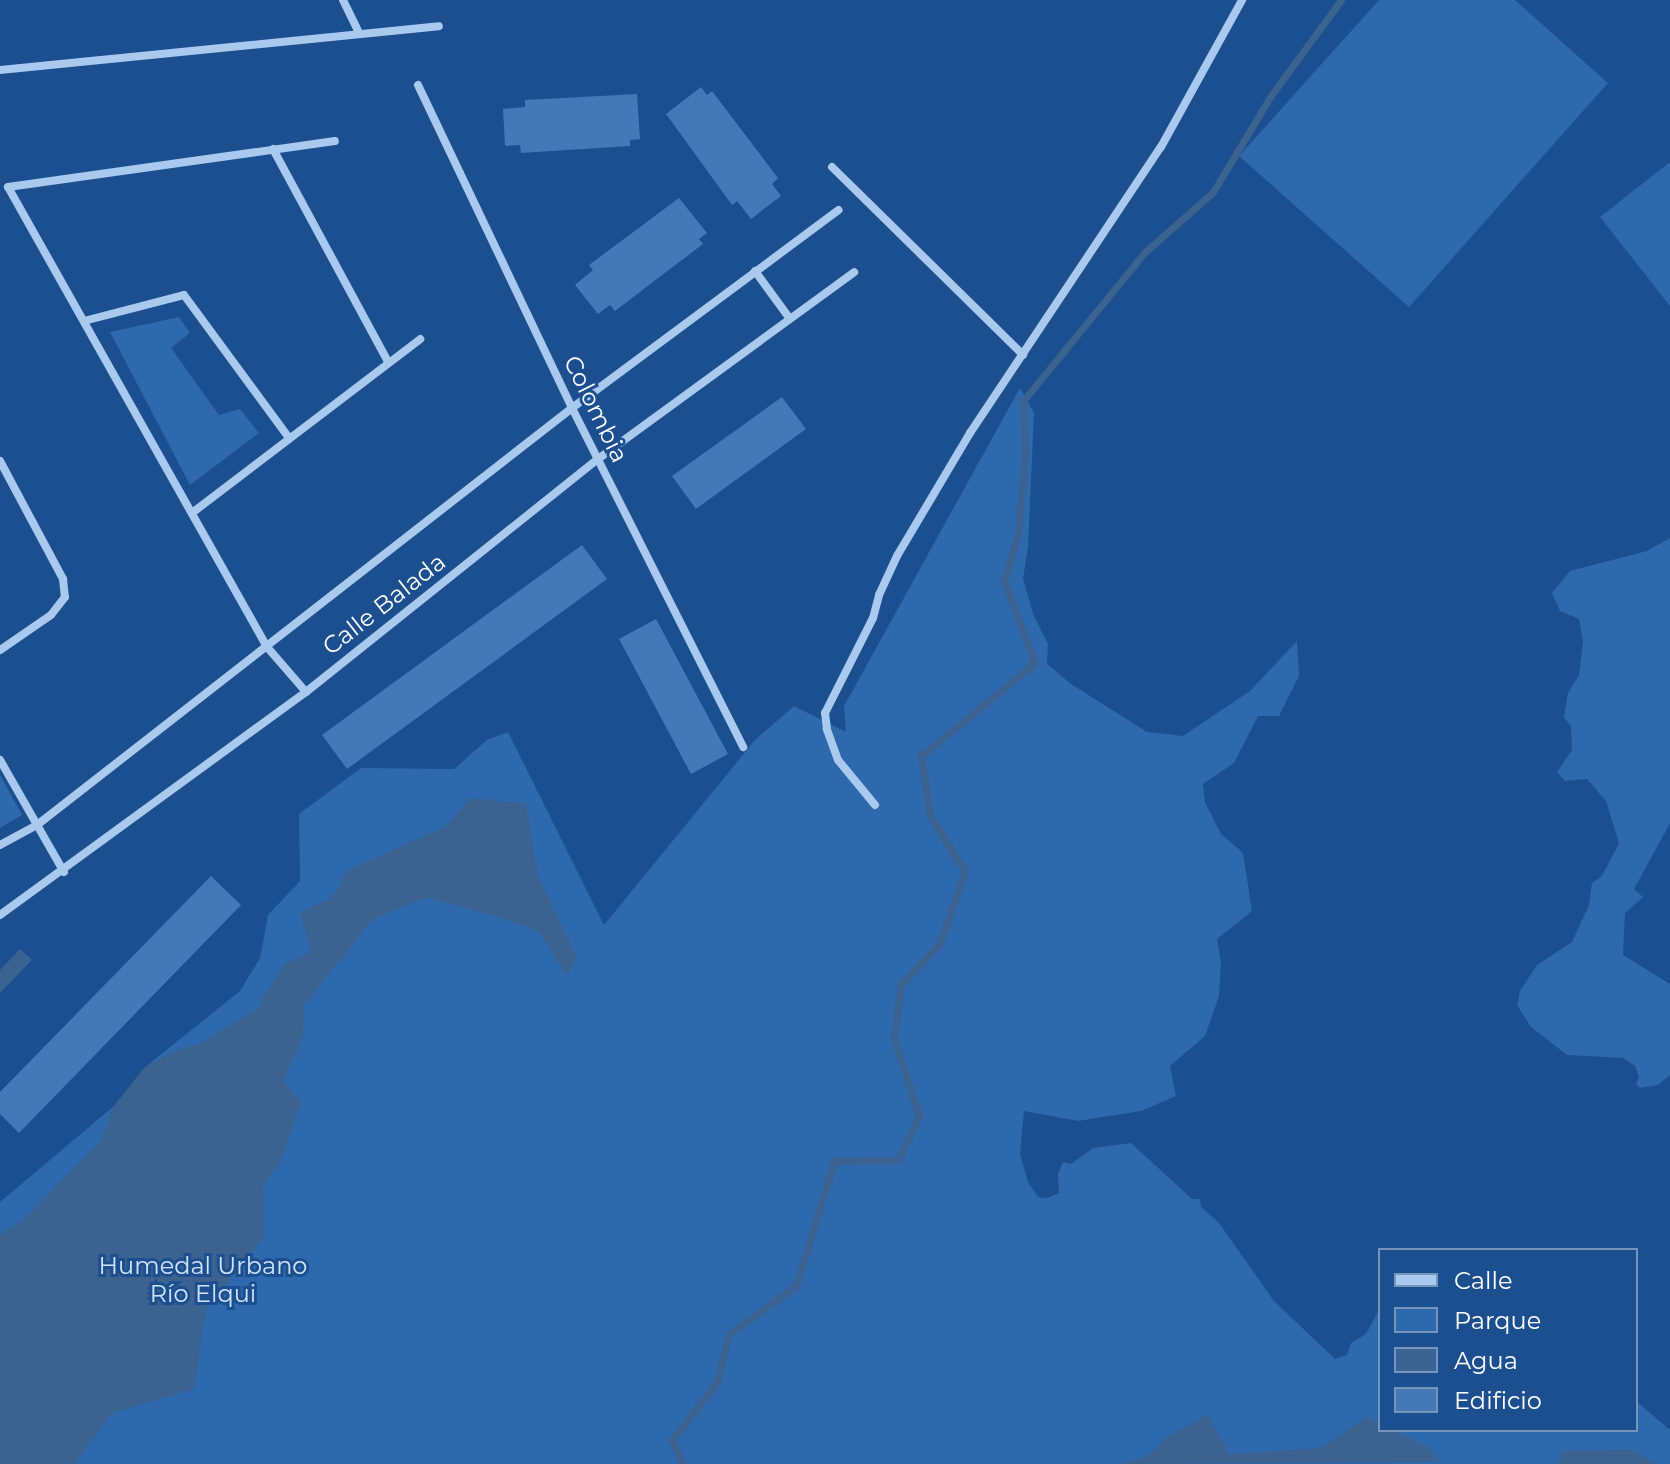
<!DOCTYPE html>
<html>
<head>
<meta charset="utf-8">
<style>
	body { margin:0 }
	#map { position:relative; width:1670px; height:1464px; overflow:hidden; background:#1b4f8f; font-family:Montserrat,sans-serif }
	div>[style] { position:absolute }
	.green>* { inset:0; background:#2e69ad }
	.water>* { inset:0; background:#3c6290 }
	.stream>* { height:7px; margin:-3.5px; padding:0 3.5px; transform-origin:3.5px; border-radius:3.5px; background:#3c6290 }
	.building>* { inset:0; background:#4478b7 }
	.minor>* { height:8px; margin:-4px; padding:0 4px; transform-origin:4px; border-radius:4px; background:#a9c9ee }
	span { translate:-50% -50%; white-space:nowrap; text-align:center; line-height:1.15; -webkit-text-stroke:6px #1b4f8f; paint-order:stroke }
	.street-label { font-size:24px; color:#fff }
	.park-label { font-size:24px; color:#cfe3fa }
	.legend { position:absolute; left:1378px; top:1248px; width:260px; height:184px; box-sizing:border-box; background:#1b4f8f; border:2px solid #7695bc; margin:0; padding:10px 14px; list-style:none; font-size:24px; color:#fff }
	.legend li { display:flex; align-items:center; gap:16px; height:40px }
	.legend b { width:40px; border:2px solid #7695bc }
</style>
</head>
<body>
<div id="map">
	<div class="green">
		<i style="clip-path:polygon(1379px 0,1515px 0,1608px 83px,1409px 307px,1239px 156px)"></i>
		<i style="clip-path:polygon(1670px 162px,1670px 306px,1600px 217px)"></i>
		<i style="clip-path:polygon(179px 317px,190px 333px,171px 348px,219px 415px,240px 409px,259px 433px,190px 485px,110px 332px)"></i>
		<i style="clip-path:polygon(1020px 388px,1034px 413px,1028px 547px,1023px 579px,1034px 616px,1048px 644px,1047px 664px,1071px 684px,1147px 732px,1183px 736px,1250px 691px,1297px 641px,1299px 676px,1279px 716px,1258px 716px,1234px 763px,1203px 784px,1205px 802px,1221px 834px,1243px 853px,1252px 911px,1217px 939px,1221px 963px,1219px 996px,1205px 1036px,1170px 1066px,1176px 1096px,1141px 1111px,1078px 1121px,1024px 1111px,1020px 1154px,1028px 1182px,1038px 1197px,1048px 1198px,1059px 1193px,1058px 1174px,1063px 1162px,1071px 1164px,1093px 1148px,1131px 1143px,1192px 1199px,1200px 1199px,1201px 1207px,1219px 1223px,1274px 1301px,1335px 1359px,1347px 1355px,1351px 1343px,1366px 1334px,1380px 1308px,1380px 1430px,1636px 1430px,1636px 1401px,1670px 1430px,1670px 1464px,0 1464px,0 1202px,114px 1106px,111px 1114px,173px 1052px,144px 1068px,240px 991px,260px 958px,268px 915px,300px 881px,299px 814px,361px 768px,454px 769px,487px 740px,508px 732px,604px 925px,755px 740px,794px 706px,846px 732px,844px 706px)"></i>
		<i style="clip-path:polygon(1670px 538px,1670px 823px,1634px 889px,1643px 897px,1625px 913px,1623px 955px,1670px 984px,1670px 1075px,1658px 1085px,1640px 1088px,1636px 1084px,1639px 1077px,1635px 1066px,1623px 1058px,1567px 1055px,1531px 1027px,1517px 1005px,1520px 991px,1537px 965px,1572px 942px,1589px 905px,1592px 883px,1602px 876px,1619px 843px,1606px 801px,1587px 779px,1565px 781px,1557px 772px,1572px 750px,1571px 727px,1564px 717px,1568px 693px,1579px 675px,1583px 641px,1579px 619px,1560px 611px,1552px 593px,1570px 571px,1647px 551px)"></i>
		<i style="clip-path:polygon(0 775px,22px 815px,0 828px)"></i>
	</div>
	<div class="water">
		<i style="clip-path:polygon(471px 798px,526px 804px,538px 876px,577px 958px,566px 975px,539px 931px,496px 916px,426px 897px,373px 919px,304px 1005px,303px 1035px,283px 1081px,301px 1102px,281px 1160px,263px 1187px,263px 1238px,206px 1309px,194px 1389px,112px 1413px,74px 1464px,0 1464px,0 1235px,26px 1217px,102px 1139px,114px 1106px,144px 1068px,173px 1052px,202px 1043px,257px 1009px,284px 964px,311px 952px,300px 912px,331px 899px,349px 870px,445px 827px)"></i>
		<i style="clip-path:polygon(20px 949px,32px 960px,0 993px,0 970px)"></i>
		<i style="clip-path:polygon(1207px 1415px,1229px 1454px,1321px 1448px,1367px 1417px,1380px 1423px,1380px 1430px,1393px 1430px,1431px 1449px,1440px 1462px,1121px 1464px,1148px 1456px,1169px 1436px)"></i>
		<i style="clip-path:polygon(1634px 1450px,1655px 1464px,1558px 1464px,1562px 1451px)"></i>
	</div>
	<div class="stream">
		<i style="left:683px;top:1464px;width:26px;rotate:-115deg"></i>
		<i style="left:672px;top:1440px;width:73px;rotate:-52.2deg"></i>
		<i style="left:717px;top:1382px;width:49px;rotate:-76deg"></i>
		<i style="left:729px;top:1334px;width:82px;rotate:-35.6deg"></i>
		<i style="left:796px;top:1286px;width:131px;rotate:-73.1deg"></i>
		<i style="left:834px;top:1161px;width:64px;rotate:-0.9deg"></i>
		<i style="left:898px;top:1160px;width:49px;rotate:-64.5deg"></i>
		<i style="left:919px;top:1116px;width:82px;rotate:-107.8deg"></i>
		<i style="left:894px;top:1038px;width:54px;rotate:-82.6deg"></i>
		<i style="left:901px;top:984px;width:57px;rotate:-46.4deg"></i>
		<i style="left:940px;top:943px;width:76px;rotate:-70.9deg"></i>
		<i style="left:965px;top:871px;width:65px;rotate:-122.5deg"></i>
		<i style="left:930px;top:816px;width:61px;rotate:-98.5deg"></i>
		<i style="left:921px;top:756px;width:147px;rotate:-39.2deg"></i>
		<i style="left:1035px;top:663px;width:88px;rotate:-110.7deg"></i>
		<i style="left:1004px;top:581px;width:49px;rotate:-73.4deg"></i>
		<i style="left:1018px;top:534px;width:81px;rotate:-85.1deg"></i>
		<i style="left:1025px;top:453px;width:52px;rotate:-92.2deg"></i>
		<i style="left:1023px;top:401px;width:193px;rotate:-50.7deg"></i>
		<i style="left:1145px;top:252px;width:91px;rotate:-41.4deg"></i>
		<i style="left:1213px;top:192px;width:111px;rotate:-59deg"></i>
		<i style="left:1270px;top:97px;width:120px;rotate:-53.8deg"></i>
	</div>
	<div class="building">
		<i style="clip-path:polygon(701px 87px,707px 95px,712px 91px,778px 178px,772px 184px,781px 196px,751px 219px,737px 201px,732px 205px,666px 114px)"></i>
		<i style="clip-path:polygon(637px 94px,640px 139px,630px 140px,630px 146px,521px 153px,520px 145px,505px 146px,503px 109px,525px 107px,525px 100px)"></i>
		<i style="clip-path:polygon(679px 198px,707px 233px,699px 239px,703px 244px,615px 311px,610px 305px,598px 314px,575px 285px,593px 270px,589px 265px)"></i>
		<i style="clip-path:polygon(782px 397px,806px 429px,696px 509px,672px 476px)"></i>
		<i style="clip-path:polygon(582px 545px,607px 579px,347px 769px,322px 735px)"></i>
		<i style="clip-path:polygon(656px 619px,728px 754px,691px 774px,619px 639px)"></i>
		<i style="clip-path:polygon(211px 876px,241px 905px,19px 1133px,0 1114px,0 1092px)"></i>
	</div>
	<div class="minor">
		<i style="left:343px;top:0;width:37px;rotate:64deg"></i>
		<i style="left:0;top:70px;width:441px;rotate:-5.7deg"></i>
		<i style="left:418px;top:85px;width:358px;rotate:64.5deg"></i>
		<i style="left:572px;top:408px;width:380px;rotate:63.2deg"></i>
		<i style="left:273px;top:149px;width:242px;rotate:61.6deg"></i>
		<i style="left:832px;top:167px;width:268px;rotate:44.5deg"></i>
		<i style="left:755px;top:271px;width:59px;rotate:53.9deg"></i>
		<i style="left:84px;top:321px;width:103px;rotate:-14.6deg"></i>
		<i style="left:184px;top:295px;width:177px;rotate:53.7deg"></i>
		<i style="left:0;top:461px;width:134px;rotate:61.9deg"></i>
		<i style="left:63px;top:579px;width:18px;rotate:84deg"></i>
		<i style="left:65px;top:597px;width:23px;rotate:128deg"></i>
		<i style="left:51px;top:615px;width:62px;rotate:145.5deg"></i>
		<i style="left:192px;top:513px;width:287px;rotate:-37.3deg"></i>
		<i style="left:306px;top:692px;width:60px;rotate:-130.9deg"></i>
		<i style="left:267px;top:647px;width:528px;rotate:-119.38deg"></i>
		<i style="left:8px;top:187px;width:330px;rotate:-8deg"></i>
		<i style="left:0;top:760px;width:129px;rotate:60.3deg"></i>
		<i style="left:875px;top:805px;width:58px;rotate:-129.4deg"></i>
		<i style="left:838px;top:760px;width:33px;rotate:-110deg"></i>
		<i style="left:827px;top:729px;width:16px;rotate:-97deg"></i>
		<i style="left:825px;top:713px;width:106px;rotate:-63.2deg"></i>
		<i style="left:873px;top:618px;width:24px;rotate:-75deg"></i>
		<i style="left:879px;top:595px;width:43px;rotate:-65.2deg"></i>
		<i style="left:897px;top:556px;width:143px;rotate:-59.3deg"></i>
		<i style="left:970px;top:433px;width:344px;rotate:-56.3deg"></i>
		<i style="left:1161px;top:147px;width:168px;rotate:-61.1deg"></i>
		<i style="left:0;top:845px;width:42px;rotate:-28.4deg"></i>
		<i style="left:37px;top:825px;width:678px;rotate:-37.93deg"></i>
		<i style="left:572px;top:408px;width:332px;rotate:-36.6deg"></i>
		<i style="left:0;top:915px;width:379px;rotate:-36.1deg"></i>
		<i style="left:306px;top:692px;width:374px;rotate:-38.6deg"></i>
		<i style="left:598px;top:459px;width:317px;rotate:-36.1deg"></i>
	</div>
	<div class="street-label">
		<span style="left:596px;top:409px;rotate:64deg">Colombia</span>
		<span style="left:384px;top:604px;rotate:-38deg">Calle Balada</span>
	</div>
	<div class="park-label">
		<span style="left:203px;top:1280px">Humedal Urbano<br>Río Elqui</span>
	</div>
	<ul class="legend">
	<li><b style="height:10px;background:#a9c9ee"></b>Calle</li>
	<li><b style="height:22px;background:#2e69ad"></b>Parque</li>
	<li><b style="height:22px;background:#3c6290"></b>Agua</li>
	<li><b style="height:22px;background:#4478b7"></b>Edificio</li>
	</ul>
</div>
</body>
</html>
